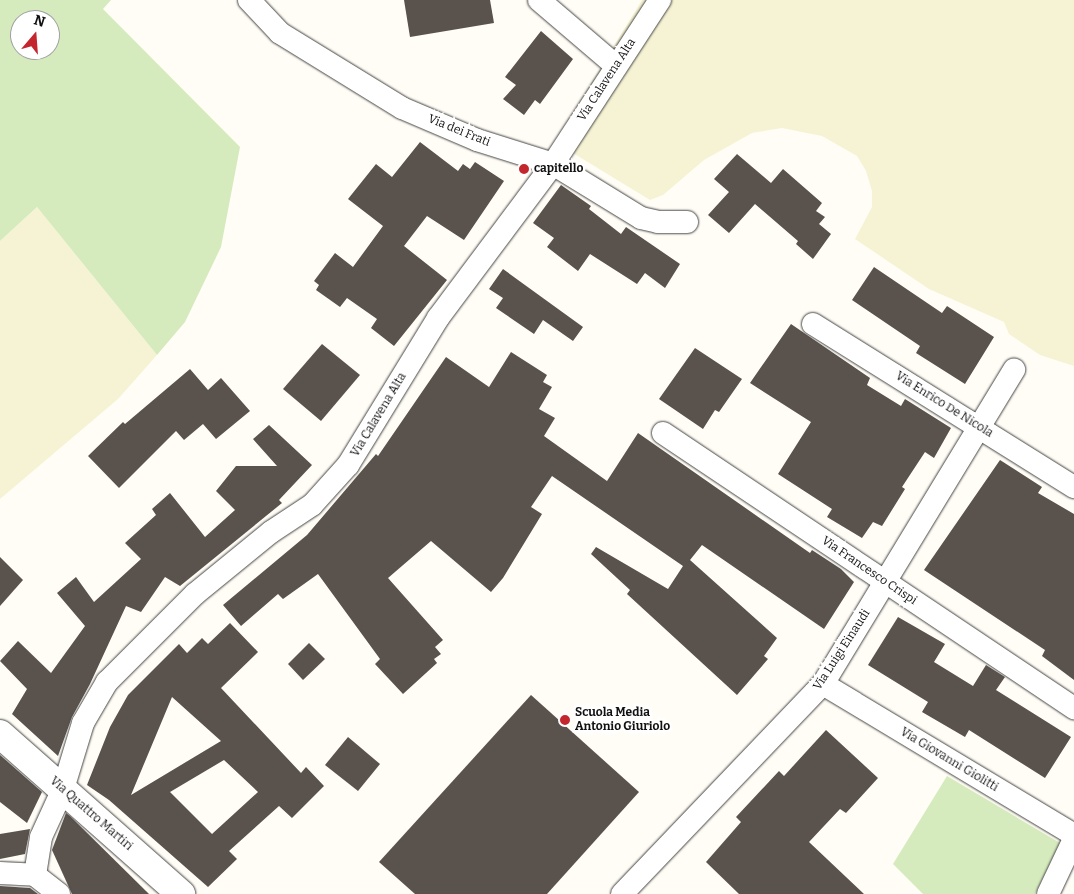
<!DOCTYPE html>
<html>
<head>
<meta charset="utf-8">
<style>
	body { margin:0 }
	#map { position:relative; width:1074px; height:894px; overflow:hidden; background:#fffdf5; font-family:Bitter,serif }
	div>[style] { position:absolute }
	.farmland>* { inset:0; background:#f6f3d4 }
	.green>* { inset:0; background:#d5ebbd }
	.building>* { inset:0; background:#5a524d }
	.roads { filter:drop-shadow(0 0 1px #444) drop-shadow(0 0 1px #444) }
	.minor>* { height:22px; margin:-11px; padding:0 11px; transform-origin:11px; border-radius:11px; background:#fff }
	.tertiary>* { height:28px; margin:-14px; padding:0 14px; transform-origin:14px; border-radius:14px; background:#fff }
	.dots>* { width:14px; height:14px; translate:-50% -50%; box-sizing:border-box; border:2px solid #fff; border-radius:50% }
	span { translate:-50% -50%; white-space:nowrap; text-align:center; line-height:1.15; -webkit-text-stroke:5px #fff; paint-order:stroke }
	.street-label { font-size:12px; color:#111 }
	.poi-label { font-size:12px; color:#111; font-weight:700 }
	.left { translate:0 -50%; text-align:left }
	.north { position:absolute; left:10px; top:10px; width:50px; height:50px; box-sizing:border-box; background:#fff; border:1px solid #a0a0a0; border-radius:50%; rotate:18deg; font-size:14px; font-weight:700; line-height:20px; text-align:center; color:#111 }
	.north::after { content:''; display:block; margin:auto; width:18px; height:22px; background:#c4262e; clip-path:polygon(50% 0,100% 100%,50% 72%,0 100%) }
</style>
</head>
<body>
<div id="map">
	<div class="farmland">
		<i style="clip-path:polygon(642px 0,1074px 0,1074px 366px,1040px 355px,1009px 334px,1004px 322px,929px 289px,855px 239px,872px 207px,872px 191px,866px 171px,857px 156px,822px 136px,782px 128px,752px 133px,704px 160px,663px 195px,650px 200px,555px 142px)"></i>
		<i style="clip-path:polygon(37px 207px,157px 355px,118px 399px,0 499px,0 241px)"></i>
	</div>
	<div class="green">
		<i style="clip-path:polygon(evenodd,0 0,111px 0,103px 9px,240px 147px,221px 247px,185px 322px,157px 355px,37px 207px,0 241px,0 0,20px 20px,50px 20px,50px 50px,20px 50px,20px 20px)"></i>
		<i style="clip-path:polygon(947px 776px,1060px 843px,1035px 894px,923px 894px,893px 864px)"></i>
	</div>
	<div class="building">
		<i style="clip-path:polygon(404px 0,490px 0,494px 23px,410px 37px)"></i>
		<i style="clip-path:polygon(541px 31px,573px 59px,540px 104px,535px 100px,524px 115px,503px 99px,516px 85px,505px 77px)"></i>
		<i style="clip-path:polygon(420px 142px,458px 171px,463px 164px,470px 169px,475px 162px,504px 181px,464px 240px,427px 216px,404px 246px,447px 280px,394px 346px,371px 328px,377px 319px,347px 298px,340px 307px,316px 290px,319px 285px,314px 281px,335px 253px,353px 267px,383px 226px,348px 199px,376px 164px,392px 177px)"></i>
		<i style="clip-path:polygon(737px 154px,771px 183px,783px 169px,822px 203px,816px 211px,825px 217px,819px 224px,831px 234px,813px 259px,796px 244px,798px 241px,755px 204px,729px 233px,708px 215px,729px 192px,714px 179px)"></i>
		<i style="clip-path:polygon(561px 185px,591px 206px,589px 209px,621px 234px,626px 227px,680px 264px,665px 288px,645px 273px,637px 284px,590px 254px,578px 271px,547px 247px,554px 238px,533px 223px)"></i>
		<i style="clip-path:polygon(874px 267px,942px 313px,947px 306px,994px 337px,965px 384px,916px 353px,920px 346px,852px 300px)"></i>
		<i style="clip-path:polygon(503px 269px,583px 327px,573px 341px,543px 320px,534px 334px,496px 308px,503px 298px,489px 289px)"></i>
		<i style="clip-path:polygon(791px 324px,870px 378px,867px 385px,901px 406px,905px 399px,951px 428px,934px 458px,925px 452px,902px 487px,905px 489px,882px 526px,873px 522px,862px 538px,827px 517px,832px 509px,778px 474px,811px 422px,750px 383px)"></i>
		<i style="clip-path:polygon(322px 344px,360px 375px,321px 421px,283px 389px)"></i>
		<i style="clip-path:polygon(695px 348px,742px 379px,719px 412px,715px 410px,703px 429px,659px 399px)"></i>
		<i style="clip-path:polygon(511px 352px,547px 375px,543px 382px,552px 387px,539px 409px,555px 418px,544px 436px,607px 481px,638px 433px,810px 553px,812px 550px,841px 569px,854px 582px,824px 629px,702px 545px,690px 560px,777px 638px,764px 656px,768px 659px,737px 695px,627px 594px,630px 590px,591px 554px,596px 547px,668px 589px,683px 566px,552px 476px,531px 507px,542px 514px,503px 578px,491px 592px,431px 541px,388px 578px,443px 640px,435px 647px,441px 654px,434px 659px,437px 663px,403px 694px,375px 664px,380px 659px,318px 574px,283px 599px,278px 594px,241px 626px,223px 605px,307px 535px,376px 454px,378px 456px,446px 357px,489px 387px)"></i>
		<i style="clip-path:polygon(190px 369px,208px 390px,221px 378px,250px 411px,216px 439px,203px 424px,184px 440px,176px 431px,119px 488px,88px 456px,123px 422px,125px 424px)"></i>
		<i style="clip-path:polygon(269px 425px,312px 465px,279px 500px,282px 503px,180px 586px,165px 577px,141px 612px,126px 606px,90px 684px,72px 717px,58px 756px,12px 714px,27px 689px,0 661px,18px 641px,51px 673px,85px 626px,57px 593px,76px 577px,94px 602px,141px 559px,125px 543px,156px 515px,152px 509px,170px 493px,205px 537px,235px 510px,216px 491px,236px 466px,277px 466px,253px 439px)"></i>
		<i style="clip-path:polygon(1000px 460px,1042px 487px,1038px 493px,1074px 514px,1074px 680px,1042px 656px,1045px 650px,924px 570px)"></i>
		<i style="clip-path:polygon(0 557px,23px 580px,0 606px)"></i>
		<i style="clip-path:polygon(898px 617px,945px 644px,934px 662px,973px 686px,986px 665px,1005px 677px,996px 690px,1071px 737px,1045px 778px,969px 730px,965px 737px,922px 712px,928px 702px,868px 665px)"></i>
		<i style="clip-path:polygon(evenodd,230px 623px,258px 652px,221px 688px,301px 773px,306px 767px,324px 786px,292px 818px,279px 806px,229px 851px,237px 859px,208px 887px,109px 800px,87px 785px,110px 727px,128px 695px,179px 644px,187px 653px,202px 638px,208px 644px,230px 623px,172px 697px,221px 741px,131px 795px,172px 697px,230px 623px,224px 760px,258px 792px,212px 834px,170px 792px,224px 760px)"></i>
		<i style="clip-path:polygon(309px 643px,325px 659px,303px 680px,288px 664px)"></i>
		<i style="clip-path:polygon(531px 695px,639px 792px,547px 894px,415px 894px,379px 862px)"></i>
		<i style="clip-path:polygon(826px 730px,878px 778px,846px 813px,840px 809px,809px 842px,864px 894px,739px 894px,706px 862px,741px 822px,736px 817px,779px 771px,784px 776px)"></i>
		<i style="clip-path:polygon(348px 737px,380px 764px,358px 791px,325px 765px)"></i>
		<i style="clip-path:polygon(0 755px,42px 792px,27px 823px,0 802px)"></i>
		<i style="clip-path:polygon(66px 813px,70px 816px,149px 894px,72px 894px,52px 850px)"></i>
		<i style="clip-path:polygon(30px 829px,25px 854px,0 859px,0 834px)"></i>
		<i style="clip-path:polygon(0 886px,30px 888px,38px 894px,0 894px)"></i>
	</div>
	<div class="roads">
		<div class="minor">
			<i style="left:249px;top:0;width:45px;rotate:46.8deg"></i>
			<i style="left:280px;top:33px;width:143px;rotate:31.6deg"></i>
			<i style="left:402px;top:108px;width:82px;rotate:23.1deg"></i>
			<i style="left:477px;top:140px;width:80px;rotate:17.5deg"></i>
			<i style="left:553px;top:164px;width:103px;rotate:31.5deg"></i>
			<i style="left:641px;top:218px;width:17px;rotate:13deg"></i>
			<i style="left:658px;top:222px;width:29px"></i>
			<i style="left:539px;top:0;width:100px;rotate:40.5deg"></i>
			<i style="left:813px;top:324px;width:308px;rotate:32deg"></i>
			<i style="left:663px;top:433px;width:495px;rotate:33.8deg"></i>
			<i style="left:823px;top:684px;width:293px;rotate:31deg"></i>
			<i style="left:0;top:873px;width:35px;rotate:3deg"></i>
			<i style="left:59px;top:894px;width:31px;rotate:-142deg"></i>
			<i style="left:35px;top:875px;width:38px;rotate:-81deg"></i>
			<i style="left:41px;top:837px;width:53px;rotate:-65.4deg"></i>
			<i style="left:63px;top:789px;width:69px;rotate:-73.1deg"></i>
			<i style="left:83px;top:723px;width:48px;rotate:-59.7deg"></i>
			<i style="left:107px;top:682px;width:124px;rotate:-45deg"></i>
			<i style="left:195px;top:594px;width:98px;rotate:-39.2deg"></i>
			<i style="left:271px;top:532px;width:49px;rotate:-33.4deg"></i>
			<i style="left:312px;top:505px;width:54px;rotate:-48deg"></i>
			<i style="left:348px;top:465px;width:172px;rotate:-58.5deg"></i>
			<i style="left:438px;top:318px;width:192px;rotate:-53.2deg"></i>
			<i style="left:553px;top:164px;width:196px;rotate:-56.9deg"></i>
			<i style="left:622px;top:894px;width:291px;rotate:-46.3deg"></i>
			<i style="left:823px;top:684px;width:368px;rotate:-58.7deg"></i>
			<i style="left:1048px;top:894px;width:61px;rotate:-64.7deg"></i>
		</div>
		<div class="tertiary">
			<i style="left:0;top:734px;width:242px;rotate:41.5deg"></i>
		</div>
	</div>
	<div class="dots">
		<i style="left:524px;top:169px;background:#c4262e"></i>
		<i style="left:565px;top:720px;background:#c4262e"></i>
	</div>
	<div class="street-label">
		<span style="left:607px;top:80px;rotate:-57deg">Via Calavena Alta</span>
		<span style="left:459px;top:131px;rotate:22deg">Via dei Frati</span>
		<span style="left:944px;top:405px;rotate:32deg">Via Enrico De Nicola</span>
		<span style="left:379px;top:415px;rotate:-59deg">Via Calavena Alta</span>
		<span style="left:869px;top:571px;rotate:34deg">Via Francesco Crispi</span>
		<span style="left:842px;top:650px;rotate:-57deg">Via Luigi Einaudi</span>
		<span style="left:949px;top:760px;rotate:31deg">Via Giovanni Giolitti</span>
		<span style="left:91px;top:814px;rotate:41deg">Via Quattro Martiri</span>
	</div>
	<div class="poi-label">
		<span class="left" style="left:534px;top:169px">capitello</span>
		<span class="left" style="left:575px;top:720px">Scuola Media<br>Antonio Giuriolo</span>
	</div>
	<div class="north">N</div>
</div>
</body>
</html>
